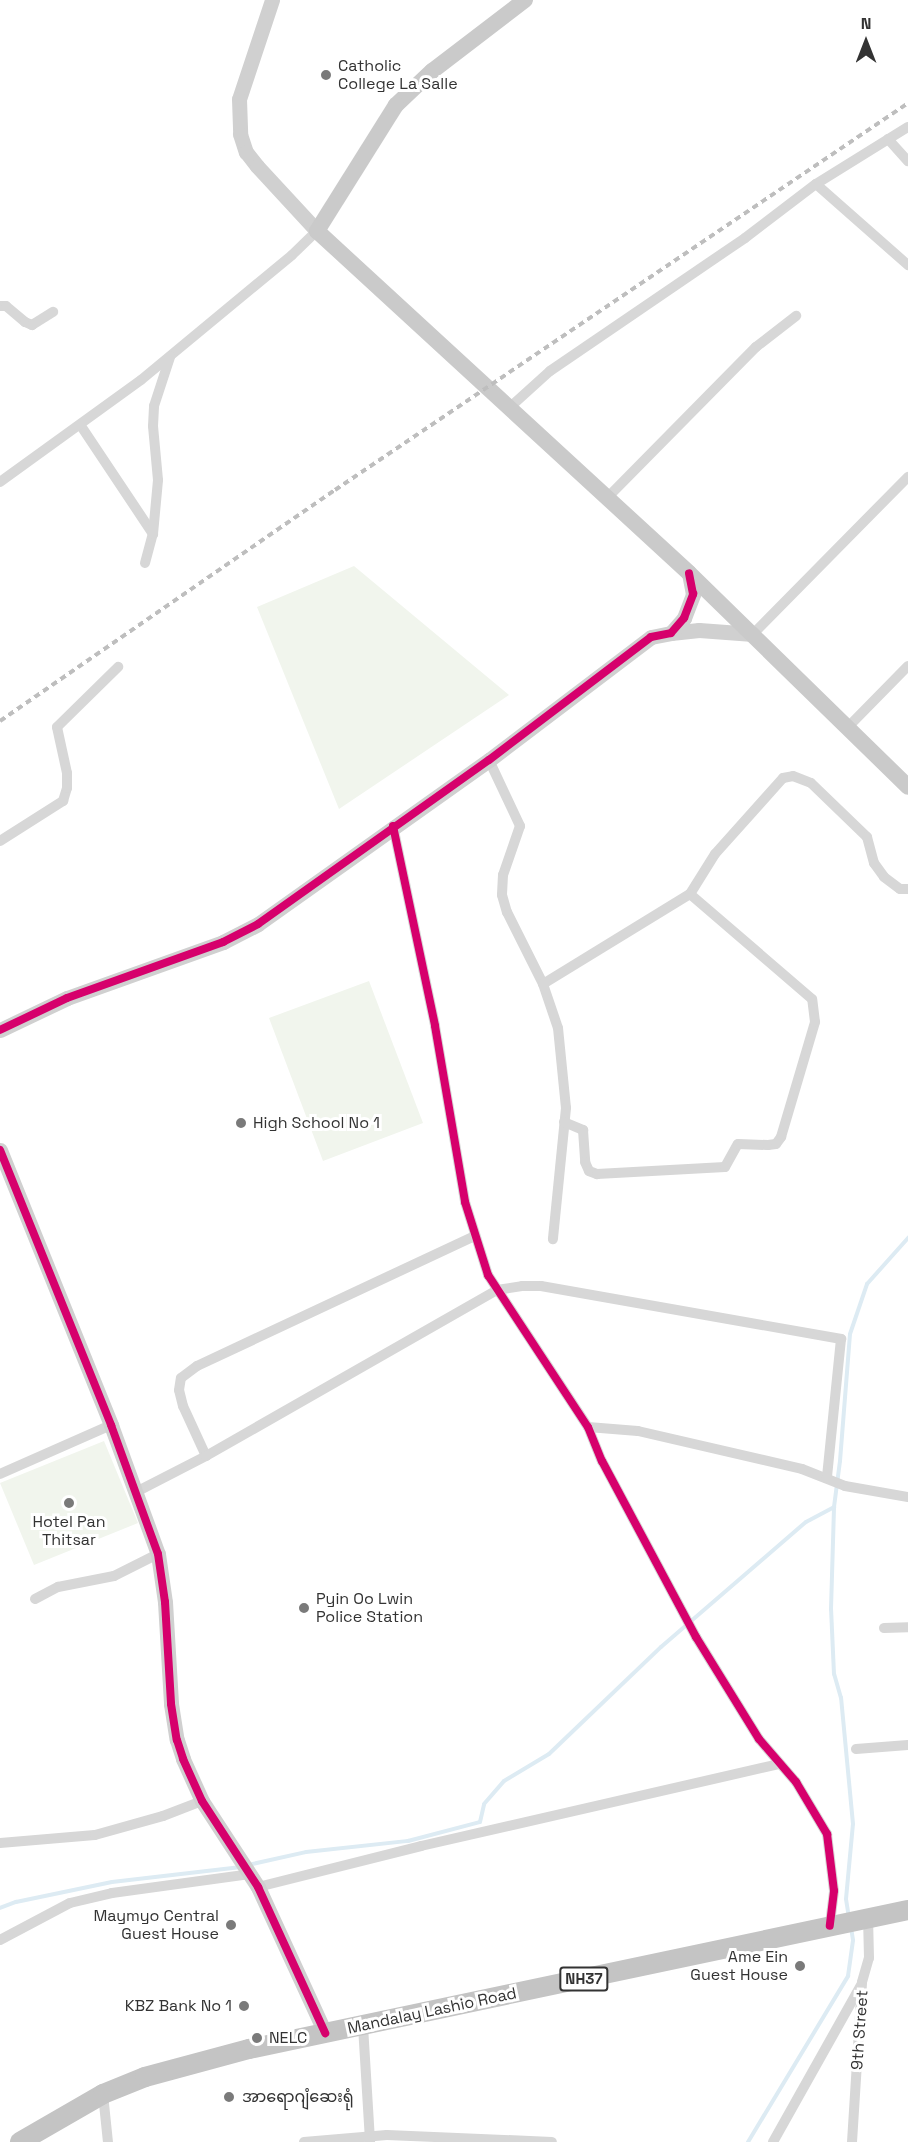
<!DOCTYPE html>
<html>
<head>
<meta charset="utf-8">
<style>
	body { margin:0 }
	#map { position:relative; width:908px; height:2142px; overflow:hidden; background:#fff; font-family:"Space Grotesk","Noto Sans Myanmar",sans-serif }
	div>[style] { position:absolute }
	.green>* { inset:0; background:#f1f5ed }
	.stream>* { height:4px; margin:-2px; padding:0 2px; transform-origin:2px; border-radius:2px; background:#ddebf3 }
	.street>* { height:10px; margin:-5px; padding:0 5px; transform-origin:5px; border-radius:5px; background:#d7d7d7 }
	.secondary>* { height:15px; margin:-7.5px; padding:0 7.5px; transform-origin:7.5px; border-radius:7.5px; background:#d0d0d0 }
	.primary>* { height:16px; margin:-8px; padding:0 8px; transform-origin:8px; border-radius:8px; background:#cacaca }
	.highway>* { height:20px; margin:-10px; padding:0 10px; transform-origin:10px; border-radius:10px; background:#c4c4c4 }
	.rail>* { height:4px; margin-top:-2px; transform-origin:0; background:repeating-linear-gradient(90deg,#bebebe 0 6px,transparent 0 10.5px) }
	.cycleway>* { height:8px; margin:-4px; padding:0 4px; transform-origin:4px; border-radius:4px; background:#d6006c }
	.dots>* { width:16px; height:16px; translate:-50% -50%; box-sizing:border-box; border:3px solid #fff; border-radius:50% }
	span { translate:-50% -50%; white-space:nowrap; text-align:center; line-height:1.15; -webkit-text-stroke:6px #fff; paint-order:stroke }
	.shield-label span { padding:2px 4px; background:#fff; border:2px solid; border-radius:4px; -webkit-text-stroke-width:0 }
	.shield-label { font-size:15px; color:#333; font-weight:700 }
	.poi-label { font-size:16px; color:#333 }
	.left { translate:0 -50%; text-align:left }
	.right { translate:-100% -50%; text-align:right }
	.street-label { font-size:16px; color:#333 }
	.north { position:absolute; left:836px; top:12px; width:60px; height:60px; -webkit-text-stroke:4px #fff; paint-order:stroke; rotate:0deg; font-size:16px; font-weight:700; line-height:24px; text-align:center; color:#333 }
	.north::after { content:''; display:block; margin:auto; width:21px; height:27px; background:#333; clip-path:polygon(50% 0,100% 100%,50% 72%,0 100%) }
</style>
</head>
<body>
<div id="map">
	<div class="green">
		<i style="clip-path:polygon(354px 566px,509px 695px,339px 809px,257px 607px)"></i>
		<i style="clip-path:polygon(369px 981px,423px 1123px,323px 1161px,269px 1018px)"></i>
		<i style="clip-path:polygon(104px 1441px,138px 1523px,34px 1565px,0 1483px)"></i>
	</div>
	<div class="stream">
		<i style="left:248px;top:1865px;width:59px;rotate:-12.6deg"></i>
		<i style="left:306px;top:1852px;width:103px;rotate:-6.2deg"></i>
		<i style="left:408px;top:1841px;width:74px;rotate:-14.8deg"></i>
		<i style="left:480px;top:1822px;width:18px;rotate:-77deg"></i>
		<i style="left:484px;top:1804px;width:30px;rotate:-49deg"></i>
		<i style="left:504px;top:1781px;width:52px;rotate:-31deg"></i>
		<i style="left:549px;top:1754px;width:155px;rotate:-43.7deg"></i>
		<i style="left:661px;top:1647px;width:191px;rotate:-40.8deg"></i>
		<i style="left:806px;top:1522px;width:32px;rotate:-28deg"></i>
		<i style="left:0;top:1908px;width:17px;rotate:-21deg"></i>
		<i style="left:16px;top:1902px;width:98px;rotate:-11.8deg"></i>
		<i style="left:112px;top:1882px;width:130px;rotate:-6.6deg"></i>
		<i style="left:849px;top:1918px;width:19px;rotate:-99deg"></i>
		<i style="left:846px;top:1899px;width:75px;rotate:-84.7deg"></i>
		<i style="left:853px;top:1824px;width:127px;rotate:-95.4deg"></i>
		<i style="left:841px;top:1698px;width:25px;rotate:-106deg"></i>
		<i style="left:834px;top:1674px;width:65px;rotate:-92.6deg"></i>
		<i style="left:831px;top:1609px;width:102px;rotate:-88.3deg"></i>
		<i style="left:834px;top:1507px;width:46px;rotate:-82.6deg"></i>
		<i style="left:840px;top:1461px;width:127px;rotate:-85.5deg"></i>
		<i style="left:850px;top:1334px;width:53px;rotate:-71.2deg"></i>
		<i style="left:867px;top:1284px;width:62px;rotate:-48.3deg"></i>
		<i style="left:748px;top:2142px;width:194px;rotate:-58.9deg"></i>
		<i style="left:848px;top:1976px;width:36px;rotate:-82deg"></i>
		<i style="left:853px;top:1940px;width:12px;rotate:-99deg"></i>
	</div>
	<div class="street">
		<i style="left:888px;top:139px;width:30px;rotate:48deg"></i>
		<i style="left:816px;top:184px;width:123px;rotate:41.4deg"></i>
		<i style="left:0;top:306px;width:6px"></i>
		<i style="left:6px;top:306px;width:25px;rotate:40deg"></i>
		<i style="left:25px;top:322px;width:8px;rotate:23deg"></i>
		<i style="left:32px;top:325px;width:25px;rotate:-32deg"></i>
		<i style="left:509px;top:408px;width:55px;rotate:-42.1deg"></i>
		<i style="left:550px;top:371px;width:236px;rotate:-34.3deg"></i>
		<i style="left:745px;top:238px;width:89px;rotate:-37.3deg"></i>
		<i style="left:816px;top:184px;width:108px;rotate:-31.8deg"></i>
		<i style="left:81px;top:426px;width:130px;rotate:56.3deg"></i>
		<i style="left:0;top:482px;width:174px;rotate:-35.9deg"></i>
		<i style="left:141px;top:380px;width:196px;rotate:-39.6deg"></i>
		<i style="left:292px;top:255px;width:35px;rotate:-44deg"></i>
		<i style="left:606px;top:499px;width:214px;rotate:-45.4deg"></i>
		<i style="left:756px;top:347px;width:51px;rotate:-37.8deg"></i>
		<i style="left:145px;top:563px;width:30px;rotate:-75deg"></i>
		<i style="left:153px;top:534px;width:54px;rotate:-84.7deg"></i>
		<i style="left:158px;top:480px;width:54px;rotate:-95.3deg"></i>
		<i style="left:153px;top:426px;width:20px;rotate:-87deg"></i>
		<i style="left:154px;top:406px;width:52px;rotate:-71.9deg"></i>
		<i style="left:753px;top:634px;width:221px;rotate:-45.4deg"></i>
		<i style="left:849px;top:726px;width:84px;rotate:-45.5deg"></i>
		<i style="left:489px;top:760px;width:73px;rotate:64.8deg"></i>
		<i style="left:520px;top:826px;width:52px;rotate:109.1deg"></i>
		<i style="left:503px;top:875px;width:20px;rotate:93deg"></i>
		<i style="left:502px;top:895px;width:18px;rotate:74deg"></i>
		<i style="left:507px;top:912px;width:80px;rotate:63.4deg"></i>
		<i style="left:543px;top:984px;width:46px;rotate:71.2deg"></i>
		<i style="left:558px;top:1028px;width:80px;rotate:84.3deg"></i>
		<i style="left:566px;top:1108px;width:132px;rotate:95.7deg"></i>
		<i style="left:393px;top:826px;width:204px;rotate:78.1deg"></i>
		<i style="left:435px;top:1026px;width:179px;rotate:80.3deg"></i>
		<i style="left:465px;top:1202px;width:77px;rotate:72.5deg"></i>
		<i style="left:488px;top:1275px;width:182px;rotate:56.7deg"></i>
		<i style="left:588px;top:1427px;width:37px;rotate:68deg"></i>
		<i style="left:602px;top:1461px;width:200px;rotate:61.9deg"></i>
		<i style="left:696px;top:1637px;width:120px;rotate:58.3deg"></i>
		<i style="left:759px;top:1739px;width:57px;rotate:49.3deg"></i>
		<i style="left:796px;top:1782px;width:61px;rotate:59.2deg"></i>
		<i style="left:827px;top:1834px;width:57px;rotate:83deg"></i>
		<i style="left:834px;top:1891px;width:35px;rotate:97deg"></i>
		<i style="left:0;top:841px;width:75px;rotate:-32.4deg"></i>
		<i style="left:63px;top:801px;width:14px;rotate:-73deg"></i>
		<i style="left:67px;top:788px;width:15px;rotate:-90deg"></i>
		<i style="left:67px;top:773px;width:47px;rotate:-102.3deg"></i>
		<i style="left:57px;top:727px;width:86px;rotate:-44.5deg"></i>
		<i style="left:543px;top:984px;width:172px;rotate:-31.5deg"></i>
		<i style="left:690px;top:894px;width:47px;rotate:-58deg"></i>
		<i style="left:715px;top:854px;width:102px;rotate:-48.2deg"></i>
		<i style="left:783px;top:778px;width:10px;rotate:-11deg"></i>
		<i style="left:793px;top:776px;width:19px;rotate:21deg"></i>
		<i style="left:811px;top:783px;width:78px;rotate:44deg"></i>
		<i style="left:867px;top:837px;width:27px;rotate:75deg"></i>
		<i style="left:874px;top:863px;width:17px;rotate:54deg"></i>
		<i style="left:884px;top:877px;width:20px;rotate:37deg"></i>
		<i style="left:900px;top:889px;width:8px"></i>
		<i style="left:564px;top:1122px;width:21px;rotate:23deg"></i>
		<i style="left:583px;top:1130px;width:32px;rotate:86deg"></i>
		<i style="left:585px;top:1162px;width:10px;rotate:66deg"></i>
		<i style="left:589px;top:1171px;width:9px;rotate:21deg"></i>
		<i style="left:597px;top:1174px;width:128px;rotate:-3.1deg"></i>
		<i style="left:725px;top:1167px;width:26px;rotate:-61deg"></i>
		<i style="left:738px;top:1144px;width:30px;rotate:2deg"></i>
		<i style="left:768px;top:1145px;width:8px;rotate:-7deg"></i>
		<i style="left:776px;top:1144px;width:9px;rotate:-54deg"></i>
		<i style="left:781px;top:1137px;width:120px;rotate:-73.5deg"></i>
		<i style="left:815px;top:1022px;width:23px;rotate:-97deg"></i>
		<i style="left:812px;top:999px;width:161px;rotate:-139.3deg"></i>
		<i style="left:588px;top:1427px;width:50px;rotate:4.6deg"></i>
		<i style="left:638px;top:1431px;width:168px;rotate:13deg"></i>
		<i style="left:802px;top:1469px;width:46px;rotate:21.6deg"></i>
		<i style="left:845px;top:1486px;width:64px;rotate:9.9deg"></i>
		<i style="left:206px;top:1456px;width:55px;rotate:-114.7deg"></i>
		<i style="left:183px;top:1406px;width:16px;rotate:-104deg"></i>
		<i style="left:179px;top:1390px;width:12px;rotate:-81deg"></i>
		<i style="left:181px;top:1378px;width:20px;rotate:-37deg"></i>
		<i style="left:197px;top:1366px;width:306px;rotate:-25.1deg"></i>
		<i style="left:0;top:1474px;width:121px;rotate:-23.8deg"></i>
		<i style="left:136px;top:1492px;width:79px;rotate:-27.2deg"></i>
		<i style="left:206px;top:1456px;width:335px;rotate:-29.7deg"></i>
		<i style="left:497px;top:1290px;width:25px;rotate:-9deg"></i>
		<i style="left:522px;top:1286px;width:19px"></i>
		<i style="left:541px;top:1286px;width:305px;rotate:10deg"></i>
		<i style="left:841px;top:1339px;width:140px;rotate:95.8deg"></i>
		<i style="left:35px;top:1599px;width:26px;rotate:-28deg"></i>
		<i style="left:58px;top:1587px;width:57px;rotate:-11.1deg"></i>
		<i style="left:114px;top:1576px;width:49px;rotate:-26.6deg"></i>
		<i style="left:884px;top:1628px;width:24px;rotate:-2deg"></i>
		<i style="left:856px;top:1749px;width:52px;rotate:-4.4deg"></i>
		<i style="left:0;top:1843px;width:95px;rotate:-4.8deg"></i>
		<i style="left:95px;top:1835px;width:71px;rotate:-15.6deg"></i>
		<i style="left:163px;top:1816px;width:42px;rotate:-21deg"></i>
		<i style="left:258px;top:1887px;width:168px;rotate:-14.1deg"></i>
		<i style="left:421px;top:1846px;width:368px;rotate:-12.9deg"></i>
		<i style="left:0;top:1940px;width:79px;rotate:-27.9deg"></i>
		<i style="left:70px;top:1903px;width:43px;rotate:-13.4deg"></i>
		<i style="left:112px;top:1893px;width:139px;rotate:-7.8deg"></i>
		<i style="left:363px;top:2026px;width:116px;rotate:86.5deg"></i>
		<i style="left:103px;top:2094px;width:48px;rotate:84.1deg"></i>
		<i style="left:304px;top:2142px;width:83px;rotate:-4.8deg"></i>
		<i style="left:387px;top:2135px;width:165px;rotate:2.4deg"></i>
		<i style="left:773px;top:2142px;width:180px;rotate:-60.7deg"></i>
		<i style="left:852px;top:2142px;width:160px;rotate:-86.4deg"></i>
		<i style="left:862px;top:1982px;width:25px;rotate:-74deg"></i>
		<i style="left:869px;top:1958px;width:40px;rotate:-91.4deg"></i>
	</div>
	<div class="secondary">
		<i style="left:272px;top:0;width:104px;rotate:108.4deg"></i>
		<i style="left:239px;top:99px;width:35px;rotate:88deg"></i>
		<i style="left:240px;top:134px;width:19px;rotate:72deg"></i>
		<i style="left:246px;top:152px;width:18px;rotate:52deg"></i>
		<i style="left:257px;top:166px;width:88px;rotate:47.3deg"></i>
		<i style="left:671px;top:633px;width:28px;rotate:-6deg"></i>
		<i style="left:699px;top:630px;width:54px;rotate:4.2deg"></i>
		<i style="left:0;top:1030px;width:74px;rotate:-25.5deg"></i>
		<i style="left:67px;top:998px;width:166px;rotate:-19.7deg"></i>
		<i style="left:223px;top:942px;width:39px;rotate:-27deg"></i>
		<i style="left:258px;top:924px;width:283px;rotate:-35.4deg"></i>
		<i style="left:489px;top:760px;width:203px;rotate:-37.2deg"></i>
		<i style="left:651px;top:637px;width:20px;rotate:-11deg"></i>
		<i style="left:671px;top:633px;width:20px;rotate:-49deg"></i>
		<i style="left:684px;top:618px;width:26px;rotate:-69deg"></i>
		<i style="left:693px;top:594px;width:21px;rotate:-101deg"></i>
		<i style="left:0;top:1150px;width:297px;rotate:68deg"></i>
		<i style="left:111px;top:1425px;width:137px;rotate:70deg"></i>
		<i style="left:158px;top:1554px;width:49px;rotate:81.7deg"></i>
		<i style="left:165px;top:1602px;width:102px;rotate:86.6deg"></i>
		<i style="left:171px;top:1704px;width:36px;rotate:81deg"></i>
		<i style="left:177px;top:1740px;width:20px;rotate:72deg"></i>
		<i style="left:183px;top:1759px;width:46px;rotate:65.7deg"></i>
		<i style="left:202px;top:1801px;width:103px;rotate:56.9deg"></i>
		<i style="left:258px;top:1887px;width:161px;rotate:65.3deg"></i>
	</div>
	<div class="primary">
		<i style="left:525px;top:0;width:117px;rotate:142.6deg"></i>
		<i style="left:432px;top:71px;width:50px;rotate:136.6deg"></i>
		<i style="left:396px;top:105px;width:149px;rotate:122.1deg"></i>
		<i style="left:317px;top:231px;width:505px;rotate:42.59deg"></i>
		<i style="left:689px;top:573px;width:306px;rotate:44.3deg"></i>
	</div>
	<div class="highway">
		<i style="left:20px;top:2142px;width:96px;rotate:-30deg"></i>
		<i style="left:103px;top:2094px;width:45px;rotate:-22deg"></i>
		<i style="left:145px;top:2077px;width:108px;rotate:-15.1deg"></i>
		<i style="left:249px;top:2049px;width:673px;rotate:-11.91deg"></i>
	</div>
	<div class="rail">
		<i style="left:0;top:721px;width:407px;rotate:-34.6deg"></i>
		<i style="left:335px;top:490px;width:691px;rotate:-34.03deg"></i>
	</div>
	<div class="cycleway">
		<i style="left:393px;top:826px;width:204px;rotate:78.1deg"></i>
		<i style="left:435px;top:1026px;width:179px;rotate:80.3deg"></i>
		<i style="left:465px;top:1202px;width:77px;rotate:72.5deg"></i>
		<i style="left:488px;top:1275px;width:182px;rotate:56.7deg"></i>
		<i style="left:588px;top:1427px;width:37px;rotate:68deg"></i>
		<i style="left:602px;top:1461px;width:200px;rotate:61.9deg"></i>
		<i style="left:696px;top:1637px;width:120px;rotate:58.3deg"></i>
		<i style="left:759px;top:1739px;width:57px;rotate:49.3deg"></i>
		<i style="left:796px;top:1782px;width:61px;rotate:59.2deg"></i>
		<i style="left:827px;top:1834px;width:57px;rotate:83deg"></i>
		<i style="left:834px;top:1891px;width:35px;rotate:97deg"></i>
		<i style="left:0;top:1030px;width:74px;rotate:-25.5deg"></i>
		<i style="left:67px;top:998px;width:166px;rotate:-19.7deg"></i>
		<i style="left:223px;top:942px;width:39px;rotate:-27deg"></i>
		<i style="left:258px;top:924px;width:283px;rotate:-35.4deg"></i>
		<i style="left:489px;top:760px;width:203px;rotate:-37.2deg"></i>
		<i style="left:651px;top:637px;width:20px;rotate:-11deg"></i>
		<i style="left:671px;top:633px;width:20px;rotate:-49deg"></i>
		<i style="left:684px;top:618px;width:26px;rotate:-69deg"></i>
		<i style="left:693px;top:594px;width:21px;rotate:-101deg"></i>
		<i style="left:0;top:1150px;width:297px;rotate:68deg"></i>
		<i style="left:111px;top:1425px;width:137px;rotate:70deg"></i>
		<i style="left:158px;top:1554px;width:49px;rotate:81.7deg"></i>
		<i style="left:165px;top:1602px;width:102px;rotate:86.6deg"></i>
		<i style="left:171px;top:1704px;width:36px;rotate:81deg"></i>
		<i style="left:177px;top:1740px;width:20px;rotate:72deg"></i>
		<i style="left:183px;top:1759px;width:46px;rotate:65.7deg"></i>
		<i style="left:202px;top:1801px;width:103px;rotate:56.9deg"></i>
		<i style="left:258px;top:1887px;width:161px;rotate:65.3deg"></i>
	</div>
	<div class="dots">
		<i style="left:326px;top:75px;background:#7a7a7a"></i>
		<i style="left:241px;top:1123px;background:#7a7a7a"></i>
		<i style="left:69px;top:1503px;background:#7a7a7a"></i>
		<i style="left:304px;top:1608px;background:#7a7a7a"></i>
		<i style="left:231px;top:1925px;background:#7a7a7a"></i>
		<i style="left:800px;top:1966px;background:#7a7a7a"></i>
		<i style="left:244px;top:2006px;background:#7a7a7a"></i>
		<i style="left:257px;top:2038px;background:#7a7a7a"></i>
		<i style="left:229px;top:2097px;background:#7a7a7a"></i>
	</div>
	<div class="shield-label">
		<span style="left:584px;top:1979px">NH37</span>
	</div>
	<div class="poi-label">
		<span class="left" style="left:338px;top:75px">Catholic<br>College La Salle</span>
		<span class="left" style="left:253px;top:1123px">High School No 1</span>
		<span style="left:69px;top:1531px">Hotel Pan<br>Thitsar</span>
		<span class="left" style="left:316px;top:1608px">Pyin Oo Lwin<br>Police Station</span>
		<span class="right" style="left:219px;top:1925px">Maymyo Central<br>Guest House</span>
		<span class="right" style="left:788px;top:1966px">Ame Ein<br>Guest House</span>
		<span class="right" style="left:232px;top:2006px">KBZ Bank No 1</span>
		<span class="left" style="left:269px;top:2038px">NELC</span>
		<span class="left" style="left:242px;top:2097px">အာရောဂျံဆေးရုံ</span>
	</div>
	<div class="street-label">
		<span style="left:432px;top:2011px;rotate:-12deg">Mandalay Lashio Road</span>
		<span style="left:860px;top:2030px;rotate:-86deg">9th Street</span>
	</div>
	<div class="north">N</div>
</div>
</body>
</html>
